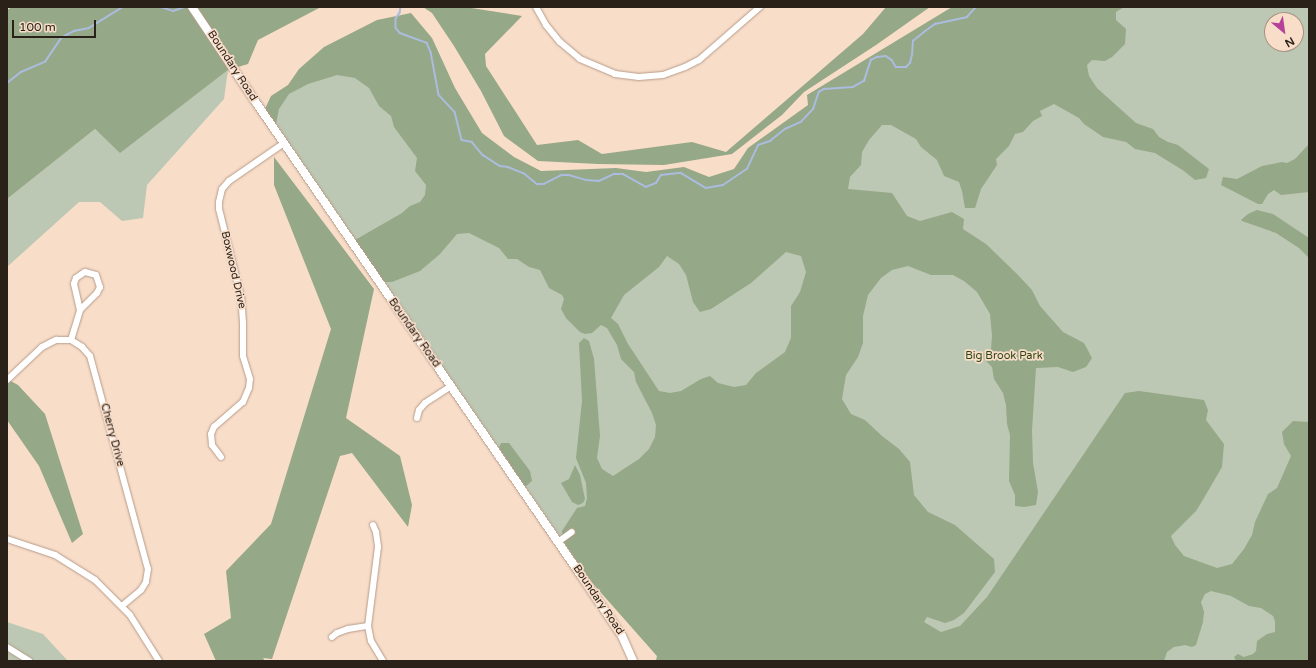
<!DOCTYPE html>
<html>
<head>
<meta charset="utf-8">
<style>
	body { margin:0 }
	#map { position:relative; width:1316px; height:668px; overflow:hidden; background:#f8ddc9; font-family:"Varela Round",sans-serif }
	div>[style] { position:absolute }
	.green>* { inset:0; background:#bcc8b3 }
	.forest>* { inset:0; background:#95a887 }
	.stream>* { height:1.5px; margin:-0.75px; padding:0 0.75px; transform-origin:0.75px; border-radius:0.75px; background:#abbcde }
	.roads { filter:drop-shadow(0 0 1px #b69c89) drop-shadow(0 0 1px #b69c89) }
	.minor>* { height:6px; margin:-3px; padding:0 3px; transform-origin:3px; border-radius:3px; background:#fff }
	.tertiary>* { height:8px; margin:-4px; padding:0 4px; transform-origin:4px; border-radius:4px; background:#fff }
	span { translate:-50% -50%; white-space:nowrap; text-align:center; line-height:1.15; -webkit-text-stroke:3.5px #f8ddc9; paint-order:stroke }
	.street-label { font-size:11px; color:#2a2119 }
	.park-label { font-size:11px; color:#2c4513 }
	.frame { position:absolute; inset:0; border:8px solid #2a2119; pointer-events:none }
	.north { position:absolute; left:1264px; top:12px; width:40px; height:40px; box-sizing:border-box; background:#f8ddc9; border:1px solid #a69283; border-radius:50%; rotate:151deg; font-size:11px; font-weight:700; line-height:16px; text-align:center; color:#2a2119 }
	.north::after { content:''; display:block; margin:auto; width:14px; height:18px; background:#b64198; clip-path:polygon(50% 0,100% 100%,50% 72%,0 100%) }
	.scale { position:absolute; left:12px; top:20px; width:84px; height:18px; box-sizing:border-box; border:2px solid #2a2119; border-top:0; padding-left:5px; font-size:12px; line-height:14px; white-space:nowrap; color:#2a2119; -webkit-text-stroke:3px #f8ddc9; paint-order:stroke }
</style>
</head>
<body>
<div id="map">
	<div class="green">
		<i style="clip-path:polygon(evenodd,976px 7px,1309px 7px,1309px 661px,656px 661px,657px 656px,589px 579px,265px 109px,322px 67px,437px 86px,515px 170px,706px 188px,976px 7px,1272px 20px,1296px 20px,1296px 44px,1272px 44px,1272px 20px)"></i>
		<i style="clip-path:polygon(228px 70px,224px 99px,147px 185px,143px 218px,122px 221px,100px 202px,79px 202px,7px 267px,7px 199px,95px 129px,120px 152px)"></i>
		<i style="clip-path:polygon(7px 622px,43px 634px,68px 661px,7px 661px)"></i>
	</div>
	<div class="forest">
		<i style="clip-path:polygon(12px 7px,321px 7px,258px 40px,248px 64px,228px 70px,120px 153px,95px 129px,7px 199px,7px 10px)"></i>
		<i style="clip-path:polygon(423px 7px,465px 7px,522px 16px,485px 54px,486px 66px,537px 145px,578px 140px,602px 154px,692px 142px,726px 152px,863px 34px,886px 7px,930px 7px,876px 45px,804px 92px,782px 115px,732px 154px,664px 165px,598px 164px,538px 161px,504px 136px,481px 91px,454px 46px,432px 13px)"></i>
		<i style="clip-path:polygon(evenodd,952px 7px,1124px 7px,1116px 12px,1116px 20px,1126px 29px,1125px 44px,1112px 57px,1105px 61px,1092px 60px,1087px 65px,1089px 76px,1097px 88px,1136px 123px,1153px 129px,1159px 137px,1168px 142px,1178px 145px,1209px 169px,1206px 178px,1195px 180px,1184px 171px,1155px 153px,1135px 149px,1126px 142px,1103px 137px,1084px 124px,1079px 118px,1054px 104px,1040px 111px,1042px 116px,1033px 121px,1023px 132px,1015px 134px,1009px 146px,996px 159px,997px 165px,981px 189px,975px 208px,965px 208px,962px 191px,959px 182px,944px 176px,937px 160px,921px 147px,916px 139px,891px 125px,882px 125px,869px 140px,862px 152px,861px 165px,850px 177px,848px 189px,892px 193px,907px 216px,920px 221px,952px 212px,964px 219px,963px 229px,986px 244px,1017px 274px,1032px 290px,1040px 306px,1063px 332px,1084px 343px,1092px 358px,1086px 367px,1073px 372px,1058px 367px,1036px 368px,1032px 430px,1033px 463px,1038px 492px,1036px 505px,1024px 507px,1015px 506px,1015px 495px,1009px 481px,1010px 435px,1007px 424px,1006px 405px,1003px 393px,994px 379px,992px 367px,980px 355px,991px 349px,992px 336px,990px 314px,977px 292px,964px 281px,953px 275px,931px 275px,908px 266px,892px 270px,881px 278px,868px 295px,863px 316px,863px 343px,858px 357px,846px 375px,842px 399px,851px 414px,865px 420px,882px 436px,899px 449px,910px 462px,914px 495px,928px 512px,955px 525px,994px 559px,995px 572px,964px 613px,954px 620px,945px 623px,927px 617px,924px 622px,941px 632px,960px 626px,987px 597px,1125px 393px,1139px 391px,1204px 400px,1208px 410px,1206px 420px,1224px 444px,1222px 467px,1204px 498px,1196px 511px,1171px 536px,1175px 545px,1184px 556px,1217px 568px,1232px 564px,1244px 549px,1252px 535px,1255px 522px,1268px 494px,1277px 488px,1291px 456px,1284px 444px,1282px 432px,1293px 421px,1309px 422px,1309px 661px,1236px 661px,1234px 657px,1238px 654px,1244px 657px,1253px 654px,1256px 651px,1257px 641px,1267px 634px,1275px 632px,1275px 621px,1273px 616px,1261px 608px,1249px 606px,1231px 596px,1211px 591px,1205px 594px,1201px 602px,1204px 612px,1203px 622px,1196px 645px,1192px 647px,1185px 645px,1174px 647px,1167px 652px,1164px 661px,656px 661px,657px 656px,589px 579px,563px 541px,562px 531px,577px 508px,585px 506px,587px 498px,586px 483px,576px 458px,582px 401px,579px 343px,584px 338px,589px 341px,594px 359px,600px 436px,597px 458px,602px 469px,613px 476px,639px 459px,649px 449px,655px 437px,656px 425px,652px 413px,636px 382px,634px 372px,621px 359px,617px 345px,607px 328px,601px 325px,592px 333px,585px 334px,580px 332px,566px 318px,561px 309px,564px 299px,562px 295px,549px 288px,540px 270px,529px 267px,517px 259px,508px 259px,499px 248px,469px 233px,457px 234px,440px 254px,420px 271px,392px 282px,384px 282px,355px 240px,402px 213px,410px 206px,420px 202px,425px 195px,426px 185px,415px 171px,417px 158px,394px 127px,391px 116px,379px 106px,369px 88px,355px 78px,337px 75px,308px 84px,289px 94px,279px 109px,276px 124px,265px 109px,271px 96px,288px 85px,299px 69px,324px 47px,377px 20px,411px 13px,432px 38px,455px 88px,482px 133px,514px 157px,541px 171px,616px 168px,646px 172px,684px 167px,709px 177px,734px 169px,748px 148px,808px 105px,807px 95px,952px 7px,786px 252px,801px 256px,806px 272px,800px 292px,791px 306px,791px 338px,785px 352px,756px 373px,746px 385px,734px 387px,718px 383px,710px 376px,701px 379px,681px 391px,670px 393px,659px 391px,628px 344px,618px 324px,611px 318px,624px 295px,659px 267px,667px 256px,679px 264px,686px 275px,693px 302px,700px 312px,711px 309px,751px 283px,786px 252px)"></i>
		<i style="clip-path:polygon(1309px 144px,1309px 192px,1281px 195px,1274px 190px,1268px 194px,1262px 204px,1258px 204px,1221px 185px,1223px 177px,1237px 179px,1262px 166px,1282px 162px,1287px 163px,1295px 159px)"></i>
		<i style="clip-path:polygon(274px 157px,374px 289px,346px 418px,400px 456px,412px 505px,408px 527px,352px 453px,340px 456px,272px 659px,263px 658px,265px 661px,216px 661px,204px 634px,231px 618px,226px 571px,271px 524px,331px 329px,274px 185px)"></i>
		<i style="clip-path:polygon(1257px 210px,1273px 214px,1309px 238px,1309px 258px,1299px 248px,1276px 233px,1242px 221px,1241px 220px,1248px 214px)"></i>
		<i style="clip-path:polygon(7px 379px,18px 385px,45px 414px,83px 534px,72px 543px,39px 466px,7px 420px)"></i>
		<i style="clip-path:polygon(501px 443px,509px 443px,530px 471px,532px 481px,525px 487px,499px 448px)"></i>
		<i style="clip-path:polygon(575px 465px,580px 475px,585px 499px,583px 503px,578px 505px,572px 502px,561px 483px,569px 479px)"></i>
	</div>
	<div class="stream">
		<i style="left:161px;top:7px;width:13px;rotate:18deg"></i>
		<i style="left:173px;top:11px;width:13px;rotate:-18deg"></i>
		<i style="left:401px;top:7px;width:6px;rotate:99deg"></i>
		<i style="left:400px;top:13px;width:7px;rotate:124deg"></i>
		<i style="left:396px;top:19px;width:9px;rotate:90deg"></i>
		<i style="left:396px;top:28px;width:6px;rotate:51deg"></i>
		<i style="left:400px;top:33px;width:29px;rotate:20deg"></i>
		<i style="left:427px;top:43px;width:10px;rotate:66deg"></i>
		<i style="left:431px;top:52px;width:44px;rotate:79.5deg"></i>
		<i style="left:439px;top:95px;width:23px;rotate:47deg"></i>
		<i style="left:455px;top:112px;width:29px;rotate:76deg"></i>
		<i style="left:462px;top:140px;width:10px;rotate:11deg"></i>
		<i style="left:472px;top:142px;width:17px;rotate:50deg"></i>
		<i style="left:483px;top:155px;width:20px;rotate:33deg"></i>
		<i style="left:500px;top:166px;width:8px;rotate:7deg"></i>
		<i style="left:508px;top:167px;width:18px;rotate:22deg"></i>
		<i style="left:525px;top:174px;width:16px;rotate:40deg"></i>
		<i style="left:537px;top:184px;width:7px"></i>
		<i style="left:544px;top:184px;width:20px;rotate:-27deg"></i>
		<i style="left:562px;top:175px;width:7px"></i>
		<i style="left:569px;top:175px;width:18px;rotate:16deg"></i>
		<i style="left:586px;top:180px;width:13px;rotate:4deg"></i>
		<i style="left:599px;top:181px;width:17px;rotate:-25deg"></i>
		<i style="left:614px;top:174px;width:9px"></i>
		<i style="left:623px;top:174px;width:26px;rotate:29deg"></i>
		<i style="left:646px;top:187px;width:11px;rotate:-22deg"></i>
		<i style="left:656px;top:183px;width:9px;rotate:-58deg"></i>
		<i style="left:661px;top:175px;width:20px;rotate:-6deg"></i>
		<i style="left:681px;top:173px;width:29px;rotate:31deg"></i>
		<i style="left:706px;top:188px;width:17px;rotate:-10deg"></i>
		<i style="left:723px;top:185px;width:29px;rotate:-34deg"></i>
		<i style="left:747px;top:169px;width:26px;rotate:-65deg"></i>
		<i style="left:758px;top:145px;width:13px;rotate:-18deg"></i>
		<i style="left:770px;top:141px;width:19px;rotate:-39deg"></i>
		<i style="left:785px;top:129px;width:17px;rotate:-24deg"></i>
		<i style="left:801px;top:122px;width:18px;rotate:-47deg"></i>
		<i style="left:813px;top:109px;width:18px;rotate:-71deg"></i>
		<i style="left:819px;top:92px;width:6px;rotate:-31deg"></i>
		<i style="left:824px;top:89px;width:29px;rotate:-4deg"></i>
		<i style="left:853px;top:87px;width:13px;rotate:-29deg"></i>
		<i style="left:864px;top:81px;width:22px;rotate:-72deg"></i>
		<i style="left:871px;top:60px;width:7px;rotate:-27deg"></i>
		<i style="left:877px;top:57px;width:9px;rotate:-6deg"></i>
		<i style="left:886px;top:56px;width:7px;rotate:34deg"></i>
		<i style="left:892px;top:60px;width:8px;rotate:60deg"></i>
		<i style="left:896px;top:67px;width:10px"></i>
		<i style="left:906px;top:67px;width:6px;rotate:-45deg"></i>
		<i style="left:910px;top:63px;width:8px;rotate:-76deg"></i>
		<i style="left:912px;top:55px;width:14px;rotate:-86deg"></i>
		<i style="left:913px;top:41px;width:14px;rotate:-39deg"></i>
		<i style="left:924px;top:32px;width:14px;rotate:-36deg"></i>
		<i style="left:935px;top:24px;width:33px;rotate:-12deg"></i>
		<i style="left:967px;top:17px;width:13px;rotate:-48deg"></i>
		<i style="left:7px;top:83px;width:18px;rotate:-38deg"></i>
		<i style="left:21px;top:72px;width:26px;rotate:-23deg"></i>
		<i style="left:45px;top:62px;width:29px;rotate:-56deg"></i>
		<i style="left:61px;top:38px;width:15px;rotate:-28deg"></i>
		<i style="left:74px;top:31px;width:15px;rotate:-11deg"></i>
		<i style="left:89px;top:28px;width:39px;rotate:-32deg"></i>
	</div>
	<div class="roads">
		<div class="minor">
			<i style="left:536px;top:7px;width:21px;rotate:61deg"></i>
			<i style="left:546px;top:25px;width:22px;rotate:51deg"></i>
			<i style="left:560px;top:42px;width:26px;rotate:40deg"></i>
			<i style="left:580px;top:59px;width:38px;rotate:23deg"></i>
			<i style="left:615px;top:74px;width:24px;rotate:7deg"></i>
			<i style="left:639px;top:77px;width:24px;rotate:-5deg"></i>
			<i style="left:663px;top:75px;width:23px;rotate:-20deg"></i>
			<i style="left:685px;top:67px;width:16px;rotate:-27deg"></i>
			<i style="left:699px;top:60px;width:81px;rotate:-41deg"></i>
			<i style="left:85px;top:272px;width:11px;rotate:15deg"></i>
			<i style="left:96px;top:275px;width:13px;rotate:72deg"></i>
			<i style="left:100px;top:287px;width:7px;rotate:117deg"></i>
			<i style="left:97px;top:293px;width:24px;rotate:135deg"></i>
			<i style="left:80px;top:310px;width:27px;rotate:-103deg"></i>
			<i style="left:74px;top:284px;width:6px;rotate:-72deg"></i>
			<i style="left:76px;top:278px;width:11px;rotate:-34deg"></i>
			<i style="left:71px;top:340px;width:31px;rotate:-73deg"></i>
			<i style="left:7px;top:380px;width:48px;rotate:-43.3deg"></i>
			<i style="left:42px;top:347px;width:16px;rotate:-27deg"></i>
			<i style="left:56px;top:340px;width:15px"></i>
			<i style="left:71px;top:340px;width:13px;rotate:32deg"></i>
			<i style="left:82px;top:347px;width:12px;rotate:48deg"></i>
			<i style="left:90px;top:356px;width:221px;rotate:74.8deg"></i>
			<i style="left:148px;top:569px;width:13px;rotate:99deg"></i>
			<i style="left:146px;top:582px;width:9px;rotate:122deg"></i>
			<i style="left:141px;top:590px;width:25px;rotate:140deg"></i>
			<i style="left:417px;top:418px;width:8px;rotate:-76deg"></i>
			<i style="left:419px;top:410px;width:9px;rotate:-49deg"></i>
			<i style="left:425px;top:403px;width:31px;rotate:-33deg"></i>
			<i style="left:221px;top:457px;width:15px;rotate:-127deg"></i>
			<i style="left:212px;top:445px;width:11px;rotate:-95deg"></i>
			<i style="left:211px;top:434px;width:8px;rotate:-67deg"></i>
			<i style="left:214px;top:427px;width:38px;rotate:-41deg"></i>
			<i style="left:243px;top:402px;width:15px;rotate:-67deg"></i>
			<i style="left:249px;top:388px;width:9px;rotate:-84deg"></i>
			<i style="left:250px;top:379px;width:24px;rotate:-107deg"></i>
			<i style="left:243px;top:356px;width:33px;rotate:-90deg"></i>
			<i style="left:243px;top:323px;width:26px;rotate:-94deg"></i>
			<i style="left:241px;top:297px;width:91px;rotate:-104deg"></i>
			<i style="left:219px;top:209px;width:7px;rotate:-90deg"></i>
			<i style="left:219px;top:202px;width:13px;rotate:-77deg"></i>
			<i style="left:222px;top:189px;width:11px;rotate:-49deg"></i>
			<i style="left:229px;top:181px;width:67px;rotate:-34.6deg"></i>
			<i style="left:373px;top:525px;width:8px;rotate:67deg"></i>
			<i style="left:376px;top:532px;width:15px;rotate:82deg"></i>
			<i style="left:378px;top:547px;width:80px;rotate:97.2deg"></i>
			<i style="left:368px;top:626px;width:15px;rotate:79deg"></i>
			<i style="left:371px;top:641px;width:23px;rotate:59deg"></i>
			<i style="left:7px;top:539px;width:51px;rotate:18.4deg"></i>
			<i style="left:55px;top:555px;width:47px;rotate:32deg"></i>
			<i style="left:95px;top:580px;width:49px;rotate:45deg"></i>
			<i style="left:130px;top:615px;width:54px;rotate:57.8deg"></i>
			<i style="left:558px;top:542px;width:17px;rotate:-36deg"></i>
			<i style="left:332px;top:637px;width:6px;rotate:-39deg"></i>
			<i style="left:337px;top:633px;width:12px;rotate:-20deg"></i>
			<i style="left:348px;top:629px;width:20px;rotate:-9deg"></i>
			<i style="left:7px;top:647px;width:26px;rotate:32deg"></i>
		</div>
		<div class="tertiary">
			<i style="left:192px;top:7px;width:113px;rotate:56.2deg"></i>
			<i style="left:255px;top:101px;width:577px;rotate:55.51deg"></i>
			<i style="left:582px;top:577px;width:71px;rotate:55.9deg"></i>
			<i style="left:622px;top:636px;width:27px;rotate:66deg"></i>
		</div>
	</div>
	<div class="street-label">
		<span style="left:232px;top:66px;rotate:57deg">Boundary Road</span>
		<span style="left:233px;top:270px;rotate:77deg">Boxwood Drive</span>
		<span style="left:414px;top:333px;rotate:55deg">Boundary Road</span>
		<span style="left:112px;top:435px;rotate:75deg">Cherry Drive</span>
		<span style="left:598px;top:600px;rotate:56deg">Boundary Road</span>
	</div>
	<div class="park-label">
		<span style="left:1004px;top:356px">Big Brook Park</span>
	</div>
	<div class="frame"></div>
	<div class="north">N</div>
	<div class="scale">100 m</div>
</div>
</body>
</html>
